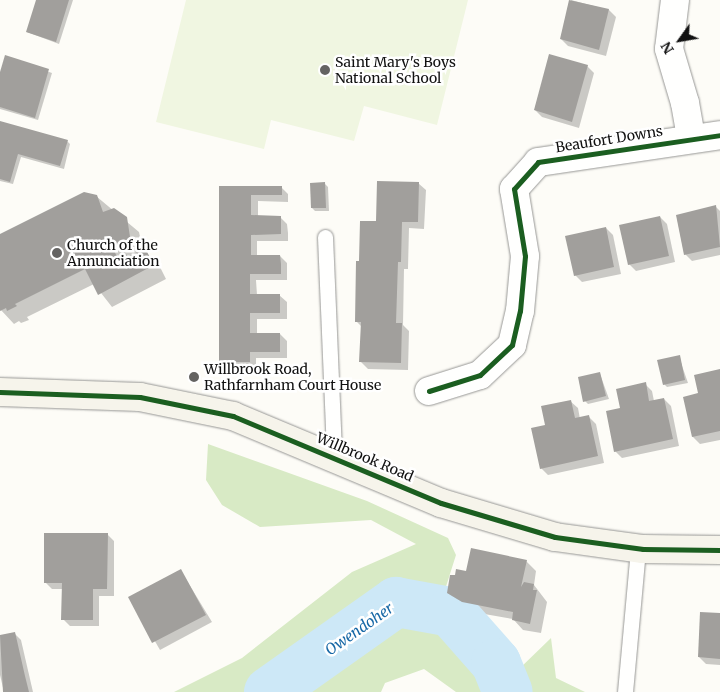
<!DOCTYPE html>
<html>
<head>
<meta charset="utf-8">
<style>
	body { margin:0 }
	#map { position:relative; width:720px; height:692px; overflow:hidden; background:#fdfcf7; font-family:Merriweather,serif }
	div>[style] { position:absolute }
	.forest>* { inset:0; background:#d8eac5 }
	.pitch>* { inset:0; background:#f0f6e1 }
	.shadow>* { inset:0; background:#0003 }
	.river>* { height:50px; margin:-25px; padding:0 25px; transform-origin:25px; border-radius:25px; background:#cde8f7 }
	.building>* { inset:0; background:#a19f9c }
	.roads { filter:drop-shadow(0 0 1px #979795) drop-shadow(0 0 1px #979795) }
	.service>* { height:15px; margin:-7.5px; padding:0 7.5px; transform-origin:7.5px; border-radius:7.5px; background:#fffffe }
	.minor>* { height:28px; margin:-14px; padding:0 14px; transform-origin:14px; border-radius:14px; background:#fffffe }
	.secondary>* { height:28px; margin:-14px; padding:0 14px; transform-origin:14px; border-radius:14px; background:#f6f4eb }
	.cycleway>* { height:5px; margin:-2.5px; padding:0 2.5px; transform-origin:2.5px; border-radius:2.5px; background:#1b5e20 }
	.dots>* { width:14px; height:14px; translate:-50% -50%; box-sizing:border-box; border:2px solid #fff; border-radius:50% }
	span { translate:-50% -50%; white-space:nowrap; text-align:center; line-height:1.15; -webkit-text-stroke:5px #fff; paint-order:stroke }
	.poi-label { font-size:14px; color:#111 }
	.left { translate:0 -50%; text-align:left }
	.street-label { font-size:14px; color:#111 }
	.water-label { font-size:15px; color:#1768a6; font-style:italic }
	.north { position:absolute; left:655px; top:15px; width:50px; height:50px; -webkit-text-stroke:4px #fff; paint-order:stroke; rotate:238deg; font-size:14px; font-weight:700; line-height:20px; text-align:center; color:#111 }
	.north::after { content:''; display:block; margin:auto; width:18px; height:22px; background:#111; clip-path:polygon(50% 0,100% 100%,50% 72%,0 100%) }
</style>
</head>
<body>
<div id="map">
	<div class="forest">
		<i style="clip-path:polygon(208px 444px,367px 501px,448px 538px,456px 555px,443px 596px,465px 606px,488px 638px,517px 671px,551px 638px,556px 678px,585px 692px,456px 692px,424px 669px,385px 683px,381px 692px,174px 692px,242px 658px,352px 572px,416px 544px,371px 520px,260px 527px,222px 505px,206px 480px)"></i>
	</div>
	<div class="pitch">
		<i style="clip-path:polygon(186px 0,468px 0,437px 125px,364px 106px,354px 141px,271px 120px,264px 149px,156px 122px)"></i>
	</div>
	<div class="shadow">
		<i style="clip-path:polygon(37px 0,73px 0,59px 44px,27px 32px)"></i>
		<i style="clip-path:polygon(571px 0,609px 10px,616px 17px,606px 56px,568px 46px,561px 39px)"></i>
		<i style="clip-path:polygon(6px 57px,52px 73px,38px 120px,0 109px,0 77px)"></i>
		<i style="clip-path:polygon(587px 66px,594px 73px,579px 128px,542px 117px,535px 110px)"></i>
		<i style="clip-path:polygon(0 122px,67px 141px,70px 144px,64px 169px,21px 157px,13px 184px,0 181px)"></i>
		<i style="clip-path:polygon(418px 183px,426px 190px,424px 229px,409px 228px,408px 269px,404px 269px,403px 325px,409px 331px,408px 370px,368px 369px,360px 361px,362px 327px,356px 321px,360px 262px,377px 222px)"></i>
		<i style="clip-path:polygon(325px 184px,328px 187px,329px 211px,315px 211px,312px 208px)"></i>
		<i style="clip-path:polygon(221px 187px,281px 187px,288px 194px,288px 202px,258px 201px,258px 217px,280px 217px,287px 224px,288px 233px,288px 241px,257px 241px,257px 256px,280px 256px,287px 263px,287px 280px,256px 280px,257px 295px,279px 295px,287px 302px,287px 319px,257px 319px,257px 334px,280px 334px,287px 341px,287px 358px,256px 358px,256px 368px,227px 368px,220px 361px)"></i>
		<i style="clip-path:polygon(96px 196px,139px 232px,143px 251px,158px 263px,166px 279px,112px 307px,94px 284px,27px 317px,29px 320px,21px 323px,19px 321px,14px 324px,0 309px,0 235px)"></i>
		<i style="clip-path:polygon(716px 207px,720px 211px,720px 255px,692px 261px,685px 254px)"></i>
		<i style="clip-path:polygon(660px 217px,667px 224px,675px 262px,636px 271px,629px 264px)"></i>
		<i style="clip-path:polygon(606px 228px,613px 235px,621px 274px,582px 282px,575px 275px)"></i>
		<i style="clip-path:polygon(679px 357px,688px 383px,667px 387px,664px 384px)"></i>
		<i style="clip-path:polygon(720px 370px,720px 440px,700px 444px,693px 437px,685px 397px,699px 394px)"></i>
		<i style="clip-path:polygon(600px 374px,609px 399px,588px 404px,585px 401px)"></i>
		<i style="clip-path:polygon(645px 384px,652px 391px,654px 401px,664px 399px,671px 406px,679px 446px,622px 458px,615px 451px,621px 409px)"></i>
		<i style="clip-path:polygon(570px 401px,578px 408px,580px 419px,589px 417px,596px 424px,604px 463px,548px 475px,541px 468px,547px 426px)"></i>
		<i style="clip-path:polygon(107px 534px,114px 541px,114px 596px,99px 596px,99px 626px,70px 626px,63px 619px,63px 589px,52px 589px,45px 582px)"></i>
		<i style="clip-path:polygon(526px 561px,536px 571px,534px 585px,547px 602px,541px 633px,523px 630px,513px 619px,473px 612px,448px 592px,467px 573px)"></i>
		<i style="clip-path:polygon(181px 571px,212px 622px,160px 650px,130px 598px)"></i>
		<i style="clip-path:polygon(720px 614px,720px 665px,706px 664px,699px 657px)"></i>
		<i style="clip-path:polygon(14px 633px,21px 640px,33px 692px,4px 692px,0 675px,0 636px)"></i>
	</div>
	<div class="river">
		<i style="left:269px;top:692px;width:156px;rotate:-35.3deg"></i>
		<i style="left:396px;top:602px;width:56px;rotate:10.3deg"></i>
		<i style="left:451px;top:612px;width:68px;rotate:48.6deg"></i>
		<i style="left:496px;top:663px;width:31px;rotate:68deg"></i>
	</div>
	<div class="building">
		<i style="clip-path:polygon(36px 0,69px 0,56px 42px,26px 32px)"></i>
		<i style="clip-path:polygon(569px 0,609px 9px,599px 50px,560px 39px)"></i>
		<i style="clip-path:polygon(549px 54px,588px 65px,572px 122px,534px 110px)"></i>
		<i style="clip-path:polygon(5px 55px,49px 69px,35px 118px,0 107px,0 72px)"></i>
		<i style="clip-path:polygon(0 121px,68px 140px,60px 166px,18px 154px,10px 182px,0 179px)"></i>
		<i style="clip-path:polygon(377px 181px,419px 182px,418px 222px,402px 222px,401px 262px,398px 262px,396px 323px,402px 323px,401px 363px,359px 362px,361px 322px,355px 322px,356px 261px,359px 261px,360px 221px,376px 221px)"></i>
		<i style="clip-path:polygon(325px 182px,326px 208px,311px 208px,310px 183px)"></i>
		<i style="clip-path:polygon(219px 186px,282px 186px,282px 195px,251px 195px,251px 215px,281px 216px,281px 234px,251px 235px,251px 255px,280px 255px,281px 264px,281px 274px,250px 274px,250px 294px,280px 294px,280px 313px,250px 313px,250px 333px,280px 333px,280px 352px,250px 352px,250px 362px,219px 362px)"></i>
		<i style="clip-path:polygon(84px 192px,97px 195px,103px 212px,114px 208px,127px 217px,130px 237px,114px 251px,118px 258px,126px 254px,128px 257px,145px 248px,154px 265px,98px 295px,85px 269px,15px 304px,17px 306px,7px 311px,6px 308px,0 311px,0 234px)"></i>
		<i style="clip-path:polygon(716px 205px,720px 247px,684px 255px,676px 215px)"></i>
		<i style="clip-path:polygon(660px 216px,669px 256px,628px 265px,619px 225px)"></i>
		<i style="clip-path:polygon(606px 227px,614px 267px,574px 276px,565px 236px)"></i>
		<i style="clip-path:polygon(680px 355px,685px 380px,663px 385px,657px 360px)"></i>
		<i style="clip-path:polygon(720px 369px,720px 431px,692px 437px,683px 397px,698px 393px,694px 375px)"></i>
		<i style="clip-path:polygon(600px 372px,606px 396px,583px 402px,578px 377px)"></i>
		<i style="clip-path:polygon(646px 382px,649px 401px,664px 398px,673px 439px,614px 452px,606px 411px,620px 408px,616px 389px)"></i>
		<i style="clip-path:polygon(571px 400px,575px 418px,589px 415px,598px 456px,540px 469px,531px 428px,545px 425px,541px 406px)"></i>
		<i style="clip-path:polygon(44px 533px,108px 533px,107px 589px,93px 589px,93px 620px,61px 620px,62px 583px,44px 583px)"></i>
		<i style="clip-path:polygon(471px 548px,527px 560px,521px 587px,524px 582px,534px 584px,533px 590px,537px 590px,530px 624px,512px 620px,513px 612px,462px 602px,447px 593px,450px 575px,455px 575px,456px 569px,466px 571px)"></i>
		<i style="clip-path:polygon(181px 569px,206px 615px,152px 643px,128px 597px)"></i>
		<i style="clip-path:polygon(700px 612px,720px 613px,720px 659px,698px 657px)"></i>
		<i style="clip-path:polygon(15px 632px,25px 676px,29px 692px,3px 692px,0 635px)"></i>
	</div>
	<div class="roads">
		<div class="service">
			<i style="left:325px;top:237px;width:219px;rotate:87.6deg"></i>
			<i style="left:625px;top:692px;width:145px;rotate:-84.8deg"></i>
		</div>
		<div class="minor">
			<i style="left:675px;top:0;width:49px;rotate:97deg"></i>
			<i style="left:669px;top:49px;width:56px;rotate:73.5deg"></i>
			<i style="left:685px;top:103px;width:36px;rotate:80deg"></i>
			<i style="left:429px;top:391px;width:53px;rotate:-17.4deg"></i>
			<i style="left:480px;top:375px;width:44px;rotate:-43.2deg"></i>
			<i style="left:512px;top:345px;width:35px;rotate:-77deg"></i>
			<i style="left:520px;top:311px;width:55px;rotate:-84.8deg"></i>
			<i style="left:525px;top:256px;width:68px;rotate:-99.3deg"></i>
			<i style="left:514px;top:189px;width:36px;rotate:-48deg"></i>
			<i style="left:538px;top:162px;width:184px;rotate:-8.4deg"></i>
		</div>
		<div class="secondary">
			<i style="left:0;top:392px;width:140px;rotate:2deg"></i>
			<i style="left:140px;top:397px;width:95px;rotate:11.5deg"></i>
			<i style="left:233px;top:416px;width:225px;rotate:22.7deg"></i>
			<i style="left:441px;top:503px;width:119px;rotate:16.6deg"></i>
			<i style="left:555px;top:537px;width:89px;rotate:7.8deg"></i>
			<i style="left:643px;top:549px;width:77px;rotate:0.7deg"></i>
		</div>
	</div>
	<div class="cycleway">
		<i style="left:429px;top:391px;width:53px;rotate:-17.4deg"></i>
		<i style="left:480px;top:375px;width:44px;rotate:-43.2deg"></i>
		<i style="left:512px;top:345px;width:35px;rotate:-77deg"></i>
		<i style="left:520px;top:311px;width:55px;rotate:-84.8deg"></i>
		<i style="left:525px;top:256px;width:68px;rotate:-99.3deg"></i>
		<i style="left:514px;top:189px;width:36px;rotate:-48deg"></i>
		<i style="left:538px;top:162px;width:184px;rotate:-8.4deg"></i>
		<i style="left:0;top:392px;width:140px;rotate:2deg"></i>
		<i style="left:140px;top:397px;width:95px;rotate:11.5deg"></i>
		<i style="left:233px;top:416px;width:225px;rotate:22.7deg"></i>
		<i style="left:441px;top:503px;width:119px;rotate:16.6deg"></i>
		<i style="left:555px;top:537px;width:89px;rotate:7.8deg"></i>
		<i style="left:643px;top:549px;width:77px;rotate:0.7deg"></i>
	</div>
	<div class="dots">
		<i style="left:325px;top:70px;background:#646362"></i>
		<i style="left:57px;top:253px;background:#646362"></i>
		<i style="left:194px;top:377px;background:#646362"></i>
	</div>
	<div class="poi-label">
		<span class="left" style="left:335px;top:70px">Saint Mary's Boys<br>National School</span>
		<span class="left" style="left:67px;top:253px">Church of the<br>Annunciation</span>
		<span class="left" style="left:204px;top:377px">Willbrook Road,<br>Rathfarnham Court House</span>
	</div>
	<div class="street-label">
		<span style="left:609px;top:139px;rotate:-9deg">Beaufort Downs</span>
		<span style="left:365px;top:457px;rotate:23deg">Willbrook Road</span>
	</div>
	<div class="water-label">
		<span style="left:359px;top:629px;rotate:-35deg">Owendoher</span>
	</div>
	<div class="north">N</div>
</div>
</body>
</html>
